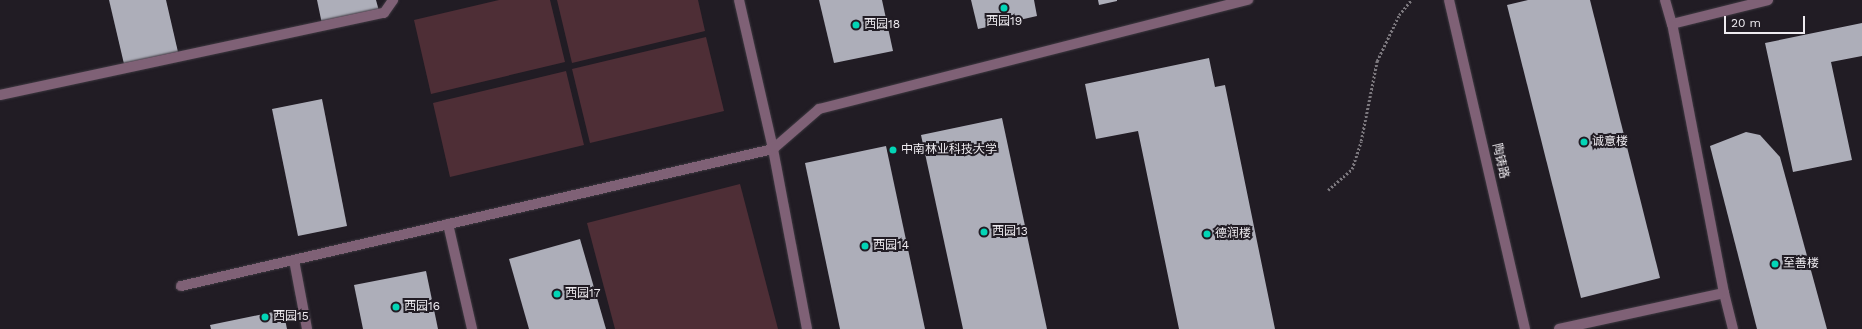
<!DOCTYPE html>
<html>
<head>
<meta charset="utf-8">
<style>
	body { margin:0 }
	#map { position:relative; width:1862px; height:329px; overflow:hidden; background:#211c24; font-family:"Work Sans","Noto Sans SC",sans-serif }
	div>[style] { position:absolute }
	.green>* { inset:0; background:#4e2e36 }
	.building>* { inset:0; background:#adaeb9 }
	.path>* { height:2.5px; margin-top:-1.25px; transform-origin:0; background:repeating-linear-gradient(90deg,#7c787e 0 2px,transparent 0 4px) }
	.roads { filter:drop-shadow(0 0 1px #3e3941) drop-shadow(0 0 1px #3e3941) }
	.service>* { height:10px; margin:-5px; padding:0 5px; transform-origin:5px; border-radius:5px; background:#7f6176 }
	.minor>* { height:10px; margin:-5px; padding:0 5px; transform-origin:5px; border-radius:5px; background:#7f6176 }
	.dots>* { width:11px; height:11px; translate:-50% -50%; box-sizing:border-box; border:2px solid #211c24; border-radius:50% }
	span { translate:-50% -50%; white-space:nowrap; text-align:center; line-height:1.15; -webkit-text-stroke:4px #211c24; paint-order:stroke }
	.poi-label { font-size:12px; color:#eeebf0 }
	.left { translate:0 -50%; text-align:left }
	.street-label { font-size:12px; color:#eeebf0 }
	.scale { position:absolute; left:1724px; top:16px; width:81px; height:18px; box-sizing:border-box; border:2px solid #eeebf0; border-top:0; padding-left:5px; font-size:12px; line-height:14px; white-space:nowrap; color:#eeebf0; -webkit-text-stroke:3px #211c24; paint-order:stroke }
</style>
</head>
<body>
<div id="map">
	<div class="green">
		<i style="clip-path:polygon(499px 0,550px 0,565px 62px,431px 94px,414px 20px)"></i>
		<i style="clip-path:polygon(557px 0,698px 0,705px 31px,572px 63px)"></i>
		<i style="clip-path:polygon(706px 37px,724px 111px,590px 143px,572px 69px)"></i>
		<i style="clip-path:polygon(566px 71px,584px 145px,450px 177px,433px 103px)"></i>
		<i style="clip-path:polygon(740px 184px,778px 329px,615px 329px,587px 223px)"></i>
	</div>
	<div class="building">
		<i style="clip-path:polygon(109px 0,166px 0,178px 52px,124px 64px)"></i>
		<i style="clip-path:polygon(317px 0,376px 0,379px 11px,322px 24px)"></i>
		<i style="clip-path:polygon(819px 0,882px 0,893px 51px,834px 63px)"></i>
		<i style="clip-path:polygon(971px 0,1034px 0,1037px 16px,978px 29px)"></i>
		<i style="clip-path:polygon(1098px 0,1117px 0,1117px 1px,1099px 5px)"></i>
		<i style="clip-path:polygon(1528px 0,1590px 0,1660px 278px,1581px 298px,1507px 5px)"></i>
		<i style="clip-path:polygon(1862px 23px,1862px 56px,1831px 62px,1852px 160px,1793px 172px,1765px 43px)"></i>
		<i style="clip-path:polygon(1209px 58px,1215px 87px,1225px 85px,1275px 329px,1179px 329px,1138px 131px,1096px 139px,1085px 84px)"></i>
		<i style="clip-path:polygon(322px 99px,347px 226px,298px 236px,272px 109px)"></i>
		<i style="clip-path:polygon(1002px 118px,1047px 329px,963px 329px,921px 135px)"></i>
		<i style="clip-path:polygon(1746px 132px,1760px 135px,1780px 157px,1827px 329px,1757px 329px,1710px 146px)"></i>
		<i style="clip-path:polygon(886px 146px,925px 329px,840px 329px,805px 163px)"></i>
		<i style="clip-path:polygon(580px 239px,606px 329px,529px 329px,509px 259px)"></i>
		<i style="clip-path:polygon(426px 271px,438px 329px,363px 329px,354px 285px)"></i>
		<i style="clip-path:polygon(283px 310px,287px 329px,211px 329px,210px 325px)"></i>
	</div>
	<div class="path">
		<i style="left:1328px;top:190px;width:32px;rotate:-41deg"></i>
		<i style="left:1352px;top:169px;width:29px;rotate:-72deg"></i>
		<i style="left:1361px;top:141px;width:82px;rotate:-78.7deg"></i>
		<i style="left:1377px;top:61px;width:51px;rotate:-64.4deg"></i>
		<i style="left:1399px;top:15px;width:19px;rotate:-51deg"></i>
	</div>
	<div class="roads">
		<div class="service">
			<i style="left:0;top:95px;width:393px;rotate:-12.1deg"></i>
			<i style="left:384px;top:13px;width:16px;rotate:-55deg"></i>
		</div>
		<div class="minor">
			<i style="left:739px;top:0;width:153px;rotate:77.1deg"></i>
			<i style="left:773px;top:149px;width:183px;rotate:79.3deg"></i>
			<i style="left:1449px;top:0;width:338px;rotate:77deg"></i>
			<i style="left:1665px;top:0;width:25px;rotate:74deg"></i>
			<i style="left:1672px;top:24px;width:99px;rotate:-14deg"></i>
			<i style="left:448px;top:224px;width:108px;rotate:77.1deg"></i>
			<i style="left:294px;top:260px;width:70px;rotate:79.3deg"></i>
			<i style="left:181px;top:286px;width:608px;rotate:-13.03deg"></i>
			<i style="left:773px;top:149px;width:61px;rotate:-41deg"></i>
			<i style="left:819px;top:109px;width:443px;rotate:-14.3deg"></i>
			<i style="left:1724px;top:293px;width:37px;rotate:76deg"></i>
			<i style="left:1559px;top:329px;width:169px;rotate:-12.3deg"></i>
			<i style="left:1724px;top:293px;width:274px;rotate:-100.9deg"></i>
		</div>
	</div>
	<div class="dots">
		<i style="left:1004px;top:8px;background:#03d5b6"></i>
		<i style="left:856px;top:25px;background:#03d5b6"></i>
		<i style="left:1584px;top:142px;background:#03d5b6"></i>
		<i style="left:893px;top:150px;background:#03d5b6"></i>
		<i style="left:984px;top:232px;background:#03d5b6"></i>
		<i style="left:1207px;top:234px;background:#03d5b6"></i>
		<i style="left:865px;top:246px;background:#03d5b6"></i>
		<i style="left:1775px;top:264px;background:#03d5b6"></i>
		<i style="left:557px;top:294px;background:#03d5b6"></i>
		<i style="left:396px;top:307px;background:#03d5b6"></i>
		<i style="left:265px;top:317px;background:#03d5b6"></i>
	</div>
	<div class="poi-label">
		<span style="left:1004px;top:22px">西园19</span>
		<span class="left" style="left:864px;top:25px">西园18</span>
		<span class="left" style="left:1592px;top:142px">诚意楼</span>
		<span class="left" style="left:901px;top:150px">中南林业科技大学</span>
		<span class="left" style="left:992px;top:232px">西园13</span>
		<span class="left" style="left:1215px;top:234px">德润楼</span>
		<span class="left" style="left:873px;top:246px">西园14</span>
		<span class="left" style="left:1783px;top:264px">至善楼</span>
		<span class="left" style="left:565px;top:294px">西园17</span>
		<span class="left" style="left:404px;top:307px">西园16</span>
		<span class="left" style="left:273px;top:317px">西园15</span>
	</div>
	<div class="street-label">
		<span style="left:1500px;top:161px;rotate:77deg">陶铸路</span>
	</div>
	<div class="scale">20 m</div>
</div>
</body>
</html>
